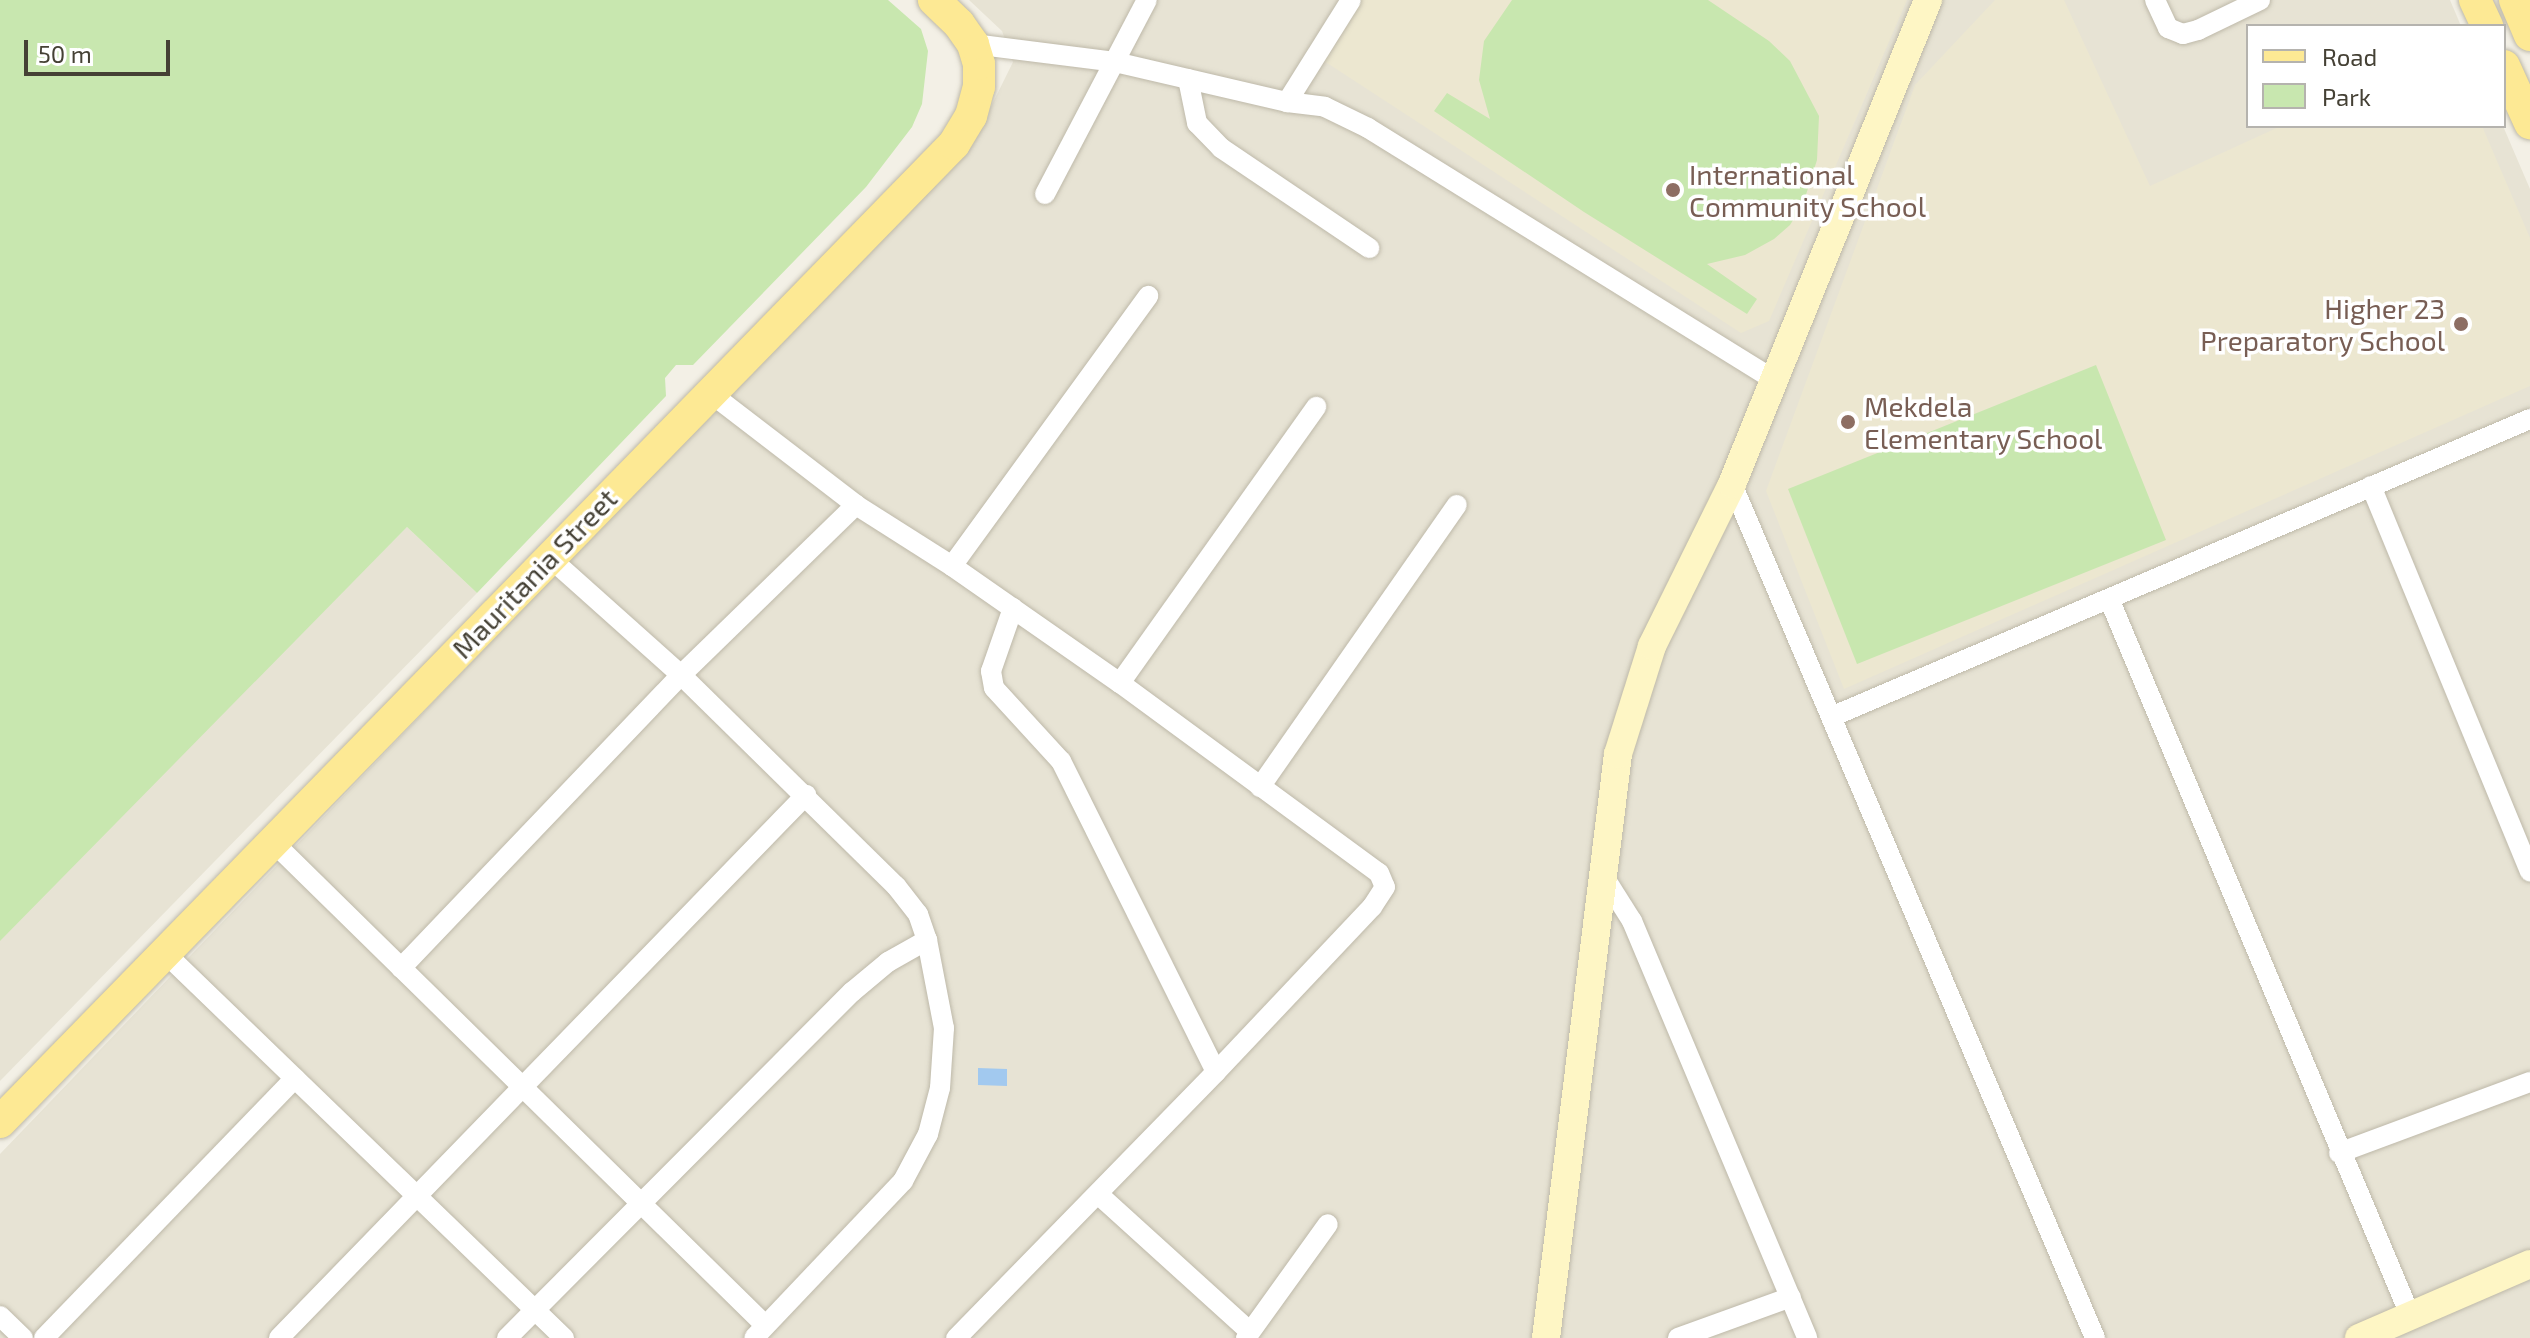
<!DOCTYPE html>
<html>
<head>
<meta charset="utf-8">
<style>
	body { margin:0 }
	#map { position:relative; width:2530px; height:1338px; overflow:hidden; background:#f3f0e6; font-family:"Exo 2",sans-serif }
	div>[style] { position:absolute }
	.residential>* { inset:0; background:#e7e3d4 }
	.education>* { inset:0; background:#ece7d0 }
	.green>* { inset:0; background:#c8e7af }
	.water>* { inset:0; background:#a2c9ef }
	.roads { filter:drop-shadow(0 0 2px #beb9a9) drop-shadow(0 0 2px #beb9a9) }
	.street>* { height:20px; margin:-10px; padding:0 10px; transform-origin:10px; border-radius:10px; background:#fff }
	.secondary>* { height:28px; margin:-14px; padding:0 14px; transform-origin:14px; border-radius:14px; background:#fef6c5 }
	.primary>* { height:32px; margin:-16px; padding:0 16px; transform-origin:16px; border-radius:16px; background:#fde994 }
	.dots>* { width:22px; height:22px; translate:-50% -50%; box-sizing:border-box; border:4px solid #fff; border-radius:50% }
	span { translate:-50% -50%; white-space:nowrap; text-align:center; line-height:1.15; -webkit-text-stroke:7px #fff; paint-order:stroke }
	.education-label { font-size:28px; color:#785e54 }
	.left { translate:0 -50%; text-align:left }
	.right { translate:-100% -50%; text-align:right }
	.street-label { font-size:28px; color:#454135 }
	.legend { position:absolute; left:2246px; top:24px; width:260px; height:104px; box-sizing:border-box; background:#fff; border:2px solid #b5b3ae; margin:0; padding:10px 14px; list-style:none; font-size:24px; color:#454135 }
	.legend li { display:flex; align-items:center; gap:16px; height:40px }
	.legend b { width:40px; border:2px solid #b5b3ae }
	.scale { position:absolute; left:24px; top:40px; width:146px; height:36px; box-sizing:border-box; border:4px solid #454135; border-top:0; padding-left:10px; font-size:24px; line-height:28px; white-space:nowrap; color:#454135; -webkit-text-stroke:6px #fff; paint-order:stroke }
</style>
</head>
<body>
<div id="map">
	<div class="residential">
		<i style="clip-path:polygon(969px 0,2450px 0,2461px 26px,2248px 26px,2248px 126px,2503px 126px,2530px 189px,2530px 1338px,0 1338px,0 1154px,976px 137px,1013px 62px,1002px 31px)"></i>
		<i style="clip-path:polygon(407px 527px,477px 593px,0 1081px,0 937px)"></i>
	</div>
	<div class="education">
		<i style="clip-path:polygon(1359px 0,1907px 0,1769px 321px,1741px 333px,1321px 59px)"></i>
		<i style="clip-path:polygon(1995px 0,2064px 0,2150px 186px,2281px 126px,2482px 126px,2530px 238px,2530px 386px,1844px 689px,1766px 491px,1915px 85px)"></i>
	</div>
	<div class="green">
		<i style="clip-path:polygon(0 0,888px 0,921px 29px,928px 51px,922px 104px,912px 127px,866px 187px,693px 365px,676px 365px,665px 378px,666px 396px,477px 593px,407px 527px,0 941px)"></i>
		<i style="clip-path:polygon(1512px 0,1708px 0,1769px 41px,1790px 61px,1819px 116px,1817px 160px,1803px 204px,1790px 225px,1774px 239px,1745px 255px,1707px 264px,1757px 299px,1747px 314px,1584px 212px,1434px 111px,1447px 93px,1490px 119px,1479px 80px,1484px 41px)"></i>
		<i style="clip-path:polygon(2096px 365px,2166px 540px,1857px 664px,1788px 489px)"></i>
	</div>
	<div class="water">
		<i style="clip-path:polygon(978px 1068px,1007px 1069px,1007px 1086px,978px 1085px)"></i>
	</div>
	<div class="roads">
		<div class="street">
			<i style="left:2155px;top:0;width:31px;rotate:65deg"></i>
			<i style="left:2168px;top:28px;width:16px;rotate:22deg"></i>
			<i style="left:2183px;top:34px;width:16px;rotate:-15deg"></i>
			<i style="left:2198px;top:30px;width:69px;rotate:-25.8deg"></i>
			<i style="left:973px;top:44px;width:143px;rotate:7.2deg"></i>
			<i style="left:1115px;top:62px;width:177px;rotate:13.1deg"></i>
			<i style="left:1287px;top:102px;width:38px;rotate:7deg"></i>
			<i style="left:1325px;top:107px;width:48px;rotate:26deg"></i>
			<i style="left:1368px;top:128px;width:478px;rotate:31.8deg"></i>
			<i style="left:1188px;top:79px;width:45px;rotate:78.4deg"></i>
			<i style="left:1197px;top:123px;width:35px;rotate:46deg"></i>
			<i style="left:1221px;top:148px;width:179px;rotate:34deg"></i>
			<i style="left:1287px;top:102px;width:120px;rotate:-57.9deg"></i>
			<i style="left:1045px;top:194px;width:219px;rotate:-62.3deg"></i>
			<i style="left:709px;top:392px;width:185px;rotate:37.5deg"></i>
			<i style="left:856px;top:505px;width:114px;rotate:32.4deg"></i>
			<i style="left:952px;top:566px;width:205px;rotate:34.9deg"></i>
			<i style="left:1120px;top:683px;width:321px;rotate:36.3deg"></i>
			<i style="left:1379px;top:873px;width:15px;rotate:67deg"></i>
			<i style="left:1385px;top:887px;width:24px;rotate:123deg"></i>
			<i style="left:1372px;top:907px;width:227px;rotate:133.4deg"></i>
			<i style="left:1216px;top:1072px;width:372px;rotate:134.3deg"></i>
			<i style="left:1732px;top:484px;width:928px;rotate:66.97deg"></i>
			<i style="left:2371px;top:486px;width:417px;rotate:67.6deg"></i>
			<i style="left:549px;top:557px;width:177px;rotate:41.8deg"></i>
			<i style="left:681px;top:675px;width:301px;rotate:44.5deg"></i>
			<i style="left:896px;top:886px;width:36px;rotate:52deg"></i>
			<i style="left:918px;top:914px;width:28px;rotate:71deg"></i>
			<i style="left:927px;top:940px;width:90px;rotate:79.1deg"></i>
			<i style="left:944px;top:1028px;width:60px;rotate:93.8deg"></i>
			<i style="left:940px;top:1088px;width:48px;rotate:104.6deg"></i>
			<i style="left:928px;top:1134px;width:53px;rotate:118deg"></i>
			<i style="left:903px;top:1181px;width:216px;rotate:133.5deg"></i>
			<i style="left:952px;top:566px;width:334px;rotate:-54deg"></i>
			<i style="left:2110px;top:601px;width:774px;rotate:67.21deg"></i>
			<i style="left:1013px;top:608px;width:67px;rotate:109.2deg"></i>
			<i style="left:991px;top:671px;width:17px;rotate:80deg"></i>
			<i style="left:994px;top:688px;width:99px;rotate:47.5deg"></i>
			<i style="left:1061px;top:761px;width:347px;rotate:63.5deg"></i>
			<i style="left:1120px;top:683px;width:339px;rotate:-54.6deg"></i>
			<i style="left:1831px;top:717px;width:760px;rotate:-23.09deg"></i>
			<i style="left:1260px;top:787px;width:344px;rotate:-55.1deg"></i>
			<i style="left:272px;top:841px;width:691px;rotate:44.47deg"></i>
			<i style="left:1601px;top:872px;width:58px;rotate:57.7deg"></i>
			<i style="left:1632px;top:921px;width:452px;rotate:67.2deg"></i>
			<i style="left:164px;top:952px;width:556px;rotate:43.98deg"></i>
			<i style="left:401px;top:968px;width:405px;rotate:-46.3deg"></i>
			<i style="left:681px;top:675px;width:244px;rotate:-44.2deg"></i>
			<i style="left:2339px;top:1153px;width:204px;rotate:-20.4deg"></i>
			<i style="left:1098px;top:1194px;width:205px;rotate:42.2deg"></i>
			<i style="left:0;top:1316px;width:32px;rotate:44deg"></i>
			<i style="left:44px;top:1338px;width:361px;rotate:-46deg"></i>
			<i style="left:279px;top:1338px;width:757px;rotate:-45.86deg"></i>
			<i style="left:507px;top:1338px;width:489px;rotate:-45.1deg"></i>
			<i style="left:852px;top:992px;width:47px;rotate:-39.8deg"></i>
			<i style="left:888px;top:962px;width:45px;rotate:-29.4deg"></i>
			<i style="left:1246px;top:1338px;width:140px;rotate:-54.3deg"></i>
			<i style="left:1678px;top:1338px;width:120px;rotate:-19.9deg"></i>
		</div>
		<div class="secondary">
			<i style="left:1546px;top:1338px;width:588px;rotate:-82.97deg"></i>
			<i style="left:1618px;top:754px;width:113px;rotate:-72.5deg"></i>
			<i style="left:1652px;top:646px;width:181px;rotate:-63.7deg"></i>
			<i style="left:1732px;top:484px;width:522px;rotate:-67.95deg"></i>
			<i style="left:2359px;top:1338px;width:186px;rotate:-23.4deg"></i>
		</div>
		<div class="primary">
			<i style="left:2475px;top:0;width:29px;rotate:65deg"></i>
			<i style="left:2515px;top:0;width:38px;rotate:67deg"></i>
			<i style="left:2504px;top:66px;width:63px;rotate:65.5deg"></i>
			<i style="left:0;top:1122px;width:1366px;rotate:-45.71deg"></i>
			<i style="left:954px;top:144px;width:33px;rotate:-59deg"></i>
			<i style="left:971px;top:116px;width:30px;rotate:-75deg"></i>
			<i style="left:979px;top:87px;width:23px;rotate:-90deg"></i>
			<i style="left:979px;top:64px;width:21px;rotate:-107deg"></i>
			<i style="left:973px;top:44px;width:24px;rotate:-125deg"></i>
			<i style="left:959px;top:24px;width:35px;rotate:-136deg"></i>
		</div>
	</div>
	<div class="dots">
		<i style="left:1673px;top:190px;background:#8d6e63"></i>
		<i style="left:2461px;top:324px;background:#8d6e63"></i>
		<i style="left:1848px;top:422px;background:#8d6e63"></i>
	</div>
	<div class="education-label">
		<span class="left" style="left:1689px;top:190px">International<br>Community School</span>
		<span class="right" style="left:2445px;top:324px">Higher 23<br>Preparatory School</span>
		<span class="left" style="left:1864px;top:422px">Mekdela<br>Elementary School</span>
	</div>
	<div class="street-label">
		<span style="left:534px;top:573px;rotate:-46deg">Mauritania Street</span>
	</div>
	<ul class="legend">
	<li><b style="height:10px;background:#fde994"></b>Road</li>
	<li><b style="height:22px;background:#c8e7af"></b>Park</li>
	</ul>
	<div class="scale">50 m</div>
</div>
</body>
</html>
